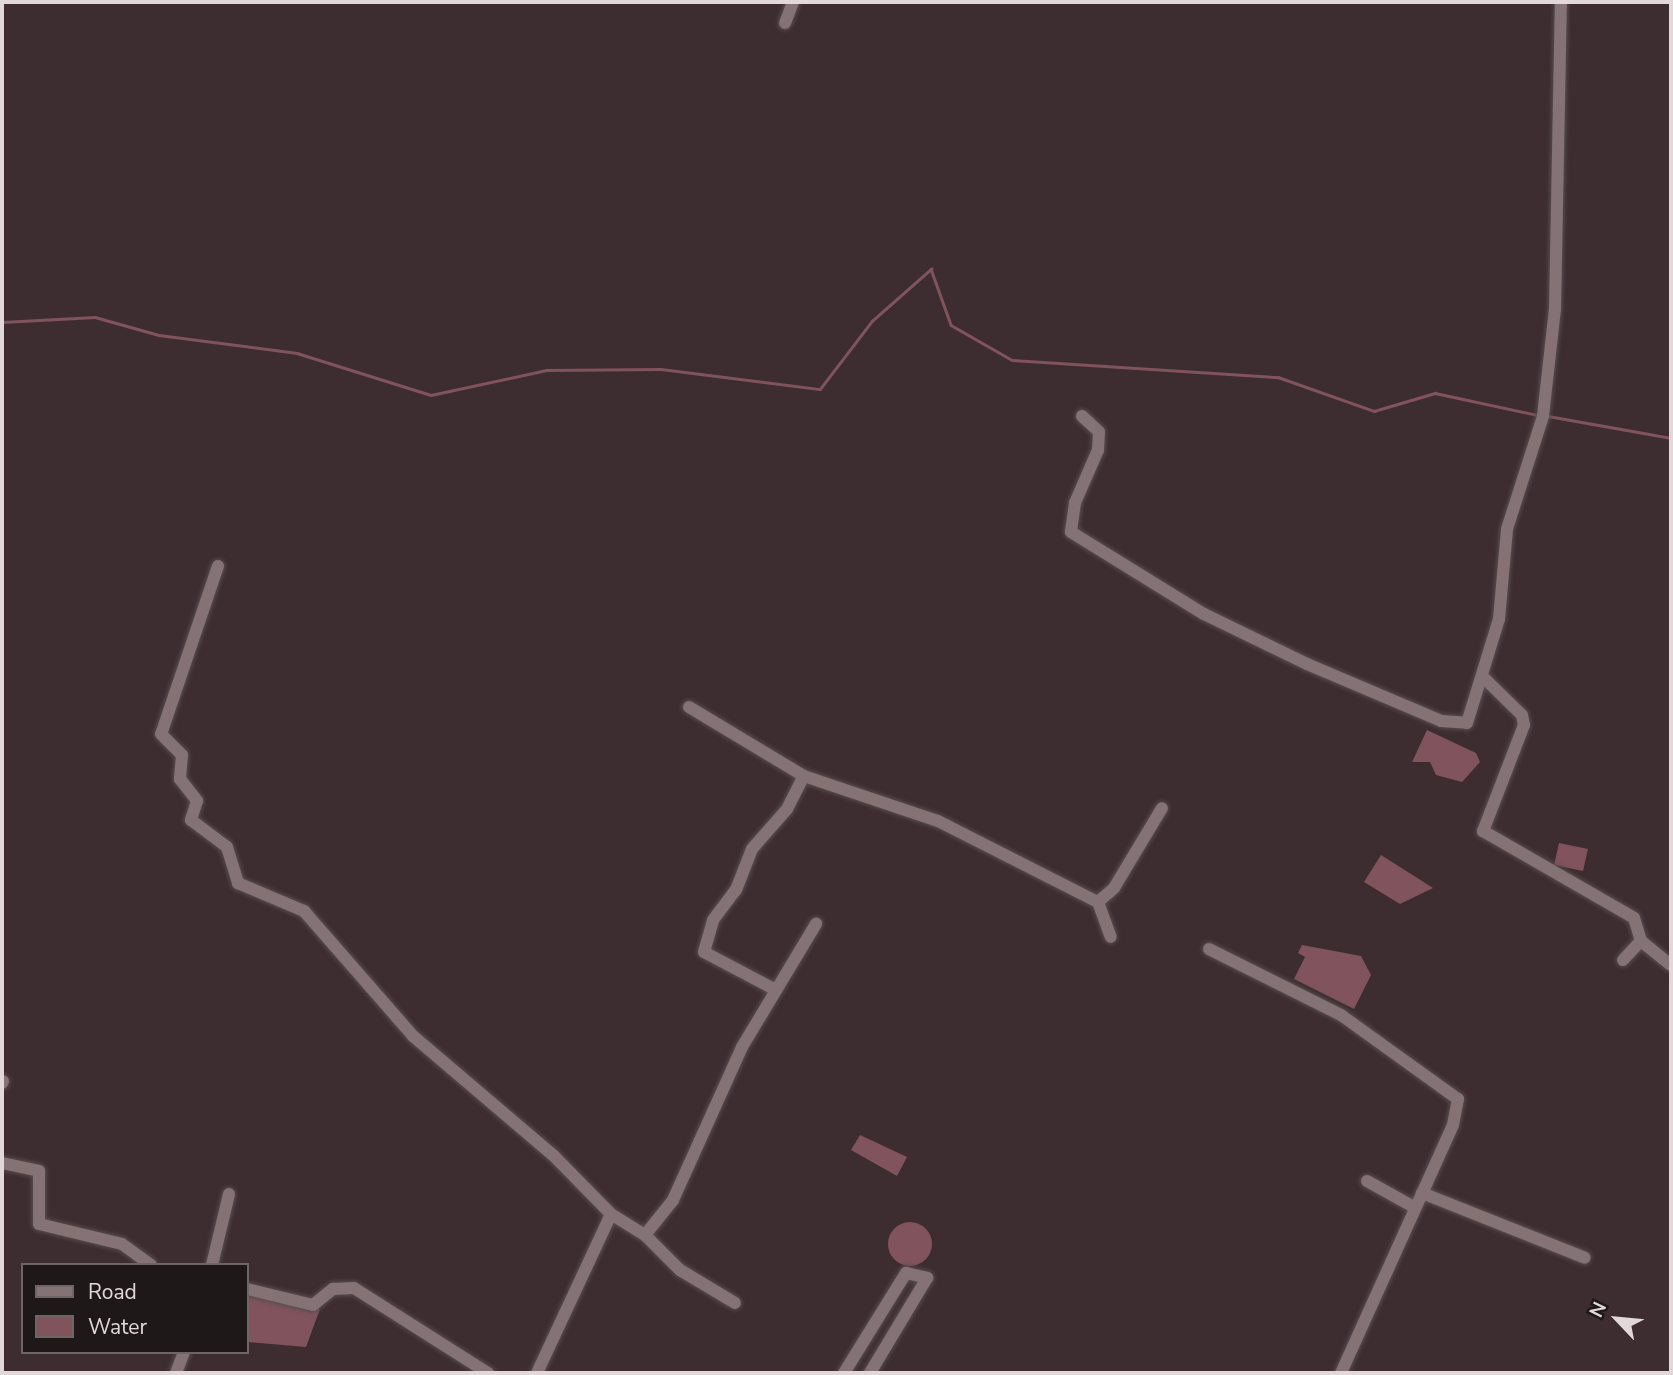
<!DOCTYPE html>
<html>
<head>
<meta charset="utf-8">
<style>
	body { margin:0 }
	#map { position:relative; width:1673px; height:1375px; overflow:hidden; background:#3d2d30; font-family:"Nunito Sans",sans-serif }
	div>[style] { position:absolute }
	.water>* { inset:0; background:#80535d }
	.round { border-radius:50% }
	.stream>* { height:2.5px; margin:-1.25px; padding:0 1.25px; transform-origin:1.25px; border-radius:1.25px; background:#80535d }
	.roads { filter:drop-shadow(0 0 2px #584c4e) drop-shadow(0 0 2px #584c4e) }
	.minor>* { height:12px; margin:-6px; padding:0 6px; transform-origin:6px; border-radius:6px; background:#847275 }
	span { translate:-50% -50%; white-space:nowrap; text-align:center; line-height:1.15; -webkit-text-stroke:6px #1f1819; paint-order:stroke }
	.frame { position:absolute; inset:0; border:4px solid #e2d8da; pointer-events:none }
	.legend { position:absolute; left:21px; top:1263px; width:228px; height:91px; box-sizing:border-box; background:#1f1819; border:2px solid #6d6566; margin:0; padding:9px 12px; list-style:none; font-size:21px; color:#e2d8da }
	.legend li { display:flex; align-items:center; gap:14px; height:35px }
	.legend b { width:35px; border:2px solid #6d6566 }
	.north { position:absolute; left:1582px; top:1284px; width:70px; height:70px; -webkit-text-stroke:5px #1f1819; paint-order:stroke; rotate:296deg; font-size:19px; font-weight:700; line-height:28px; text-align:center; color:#e2d8da }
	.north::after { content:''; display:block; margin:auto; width:24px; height:32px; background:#e2d8da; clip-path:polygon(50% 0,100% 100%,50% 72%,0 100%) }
</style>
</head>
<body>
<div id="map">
	<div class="water">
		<i style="clip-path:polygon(1427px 730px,1476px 753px,1480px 762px,1462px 782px,1436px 775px,1430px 762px,1412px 762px)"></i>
		<i style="clip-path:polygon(1559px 843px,1588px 849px,1583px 871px,1554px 865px)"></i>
		<i style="clip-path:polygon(1381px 855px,1433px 888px,1400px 904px,1364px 882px)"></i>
		<i style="clip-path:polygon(1302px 945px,1361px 956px,1371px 975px,1354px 1009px,1294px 979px,1305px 957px,1298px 953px)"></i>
		<i style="clip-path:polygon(860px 1135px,907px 1157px,897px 1176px,851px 1150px)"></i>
		<i class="round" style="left:888px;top:1222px;width:44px;height:44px"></i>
		<i style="clip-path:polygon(247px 1296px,320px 1309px,306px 1347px,247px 1342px)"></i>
	</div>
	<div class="stream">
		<i style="left:2px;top:322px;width:93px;rotate:-3.1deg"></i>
		<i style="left:95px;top:317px;width:66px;rotate:15.7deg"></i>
		<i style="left:159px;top:335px;width:139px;rotate:7.4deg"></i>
		<i style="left:297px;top:353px;width:140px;rotate:17.4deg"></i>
		<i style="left:431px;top:395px;width:119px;rotate:-12.2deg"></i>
		<i style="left:547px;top:370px;width:114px;rotate:-0.5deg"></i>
		<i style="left:661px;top:369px;width:160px;rotate:7.2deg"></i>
		<i style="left:820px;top:389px;width:86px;rotate:-52.6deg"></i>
		<i style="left:872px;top:321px;width:79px;rotate:-41.4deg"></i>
		<i style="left:931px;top:269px;width:59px;rotate:70.3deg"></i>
		<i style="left:951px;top:325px;width:70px;rotate:29.8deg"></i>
		<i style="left:1012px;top:360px;width:267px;rotate:3.7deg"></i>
		<i style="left:1278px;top:377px;width:102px;rotate:19.5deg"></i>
		<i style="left:1374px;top:411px;width:64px;rotate:-16.4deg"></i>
		<i style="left:1435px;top:393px;width:105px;rotate:12.1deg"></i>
		<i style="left:1548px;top:416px;width:125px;rotate:10.1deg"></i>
	</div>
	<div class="roads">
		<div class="minor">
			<i style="left:785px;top:23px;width:22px;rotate:-69deg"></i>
			<i style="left:1082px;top:416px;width:23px;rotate:43deg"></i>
			<i style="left:1099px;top:432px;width:18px;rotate:93deg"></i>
			<i style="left:1098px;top:450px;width:58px;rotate:113.5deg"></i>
			<i style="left:1075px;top:503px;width:29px;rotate:98deg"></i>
			<i style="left:1071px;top:532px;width:156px;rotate:31.7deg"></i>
			<i style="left:1204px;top:614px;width:114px;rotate:25.9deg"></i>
			<i style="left:1307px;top:664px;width:146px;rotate:23deg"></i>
			<i style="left:1441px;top:721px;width:26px;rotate:4deg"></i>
			<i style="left:1467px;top:723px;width:109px;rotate:-72.9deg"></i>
			<i style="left:1499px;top:619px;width:90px;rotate:-84.9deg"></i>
			<i style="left:1507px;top:529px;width:119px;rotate:-72.3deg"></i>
			<i style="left:1543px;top:416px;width:108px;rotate:-83.6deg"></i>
			<i style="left:1555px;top:309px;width:307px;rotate:-88.9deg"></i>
			<i style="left:218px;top:566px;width:177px;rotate:108.7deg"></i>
			<i style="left:161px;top:734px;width:30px;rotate:45deg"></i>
			<i style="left:182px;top:755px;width:24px;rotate:95deg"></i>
			<i style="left:180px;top:779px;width:28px;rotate:52deg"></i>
			<i style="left:197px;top:801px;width:20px;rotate:108deg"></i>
			<i style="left:191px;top:820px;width:45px;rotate:36.9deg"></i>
			<i style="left:227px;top:847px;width:38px;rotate:73deg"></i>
			<i style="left:238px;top:883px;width:72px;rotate:23deg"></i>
			<i style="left:304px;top:911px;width:166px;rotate:48.9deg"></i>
			<i style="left:413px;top:1036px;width:184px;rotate:40.4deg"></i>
			<i style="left:553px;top:1155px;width:83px;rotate:45.5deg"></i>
			<i style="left:611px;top:1214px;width:40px;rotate:32deg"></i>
			<i style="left:645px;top:1235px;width:49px;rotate:45deg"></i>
			<i style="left:680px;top:1270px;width:64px;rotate:31deg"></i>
			<i style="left:1483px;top:677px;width:54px;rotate:44.3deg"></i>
			<i style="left:1522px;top:715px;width:10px;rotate:79deg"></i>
			<i style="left:1524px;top:725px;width:114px;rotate:111.1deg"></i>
			<i style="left:1483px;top:831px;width:174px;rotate:29.9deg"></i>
			<i style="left:1634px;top:918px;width:24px;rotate:73deg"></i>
			<i style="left:1641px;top:941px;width:38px;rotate:39deg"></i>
			<i style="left:689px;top:707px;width:134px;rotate:31deg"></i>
			<i style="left:804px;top:776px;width:141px;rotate:18.6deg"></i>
			<i style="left:938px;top:821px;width:179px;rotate:26.9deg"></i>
			<i style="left:1098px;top:902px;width:37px;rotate:70deg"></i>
			<i style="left:1098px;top:902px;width:21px;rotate:-41deg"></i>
			<i style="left:1114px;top:888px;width:93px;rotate:-59deg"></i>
			<i style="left:1209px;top:949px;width:148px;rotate:26.6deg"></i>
			<i style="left:1341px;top:1015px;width:144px;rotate:35.7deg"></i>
			<i style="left:1458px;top:1099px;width:26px;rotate:101deg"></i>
			<i style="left:1453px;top:1125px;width:272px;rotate:114.3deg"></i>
			<i style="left:1623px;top:960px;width:26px;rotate:-47deg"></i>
			<i style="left:776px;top:990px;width:81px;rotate:-152.2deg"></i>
			<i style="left:704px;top:952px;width:33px;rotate:-74deg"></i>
			<i style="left:713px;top:920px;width:38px;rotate:-53deg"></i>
			<i style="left:736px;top:890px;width:44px;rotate:-68.7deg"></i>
			<i style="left:752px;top:849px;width:53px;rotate:-48.8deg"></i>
			<i style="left:787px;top:809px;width:37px;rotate:-63deg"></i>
			<i style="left:2px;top:1083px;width:2px;rotate:-63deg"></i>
			<i style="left:2px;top:1163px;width:38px;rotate:12deg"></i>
			<i style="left:39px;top:1171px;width:53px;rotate:90deg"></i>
			<i style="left:39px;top:1224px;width:85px;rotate:13.5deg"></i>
			<i style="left:122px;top:1244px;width:36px;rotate:36deg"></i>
			<i style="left:1367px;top:1181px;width:54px;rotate:29deg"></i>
			<i style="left:1422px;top:1193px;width:175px;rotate:21.7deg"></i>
			<i style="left:645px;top:1235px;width:45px;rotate:-51.3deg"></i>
			<i style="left:673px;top:1200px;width:168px;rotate:-65.7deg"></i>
			<i style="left:742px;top:1047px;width:144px;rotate:-59deg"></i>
			<i style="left:212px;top:1265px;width:73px;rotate:-76.5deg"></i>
			<i style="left:247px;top:1289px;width:68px;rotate:13.6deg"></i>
			<i style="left:313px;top:1305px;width:26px;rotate:-39deg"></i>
			<i style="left:333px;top:1289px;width:21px;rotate:-3deg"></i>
			<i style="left:354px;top:1288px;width:159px;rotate:32.4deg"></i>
			<i style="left:176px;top:1373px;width:22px;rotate:-69deg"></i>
			<i style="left:537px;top:1373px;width:175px;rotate:-65deg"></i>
			<i style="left:844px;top:1373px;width:118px;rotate:-58.2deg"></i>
			<i style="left:906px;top:1273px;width:22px;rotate:13deg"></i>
			<i style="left:927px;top:1278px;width:111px;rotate:121deg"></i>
		</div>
	</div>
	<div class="frame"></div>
	<ul class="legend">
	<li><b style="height:9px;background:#847275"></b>Road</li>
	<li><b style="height:19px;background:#80535d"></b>Water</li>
	</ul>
	<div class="north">N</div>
</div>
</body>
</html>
